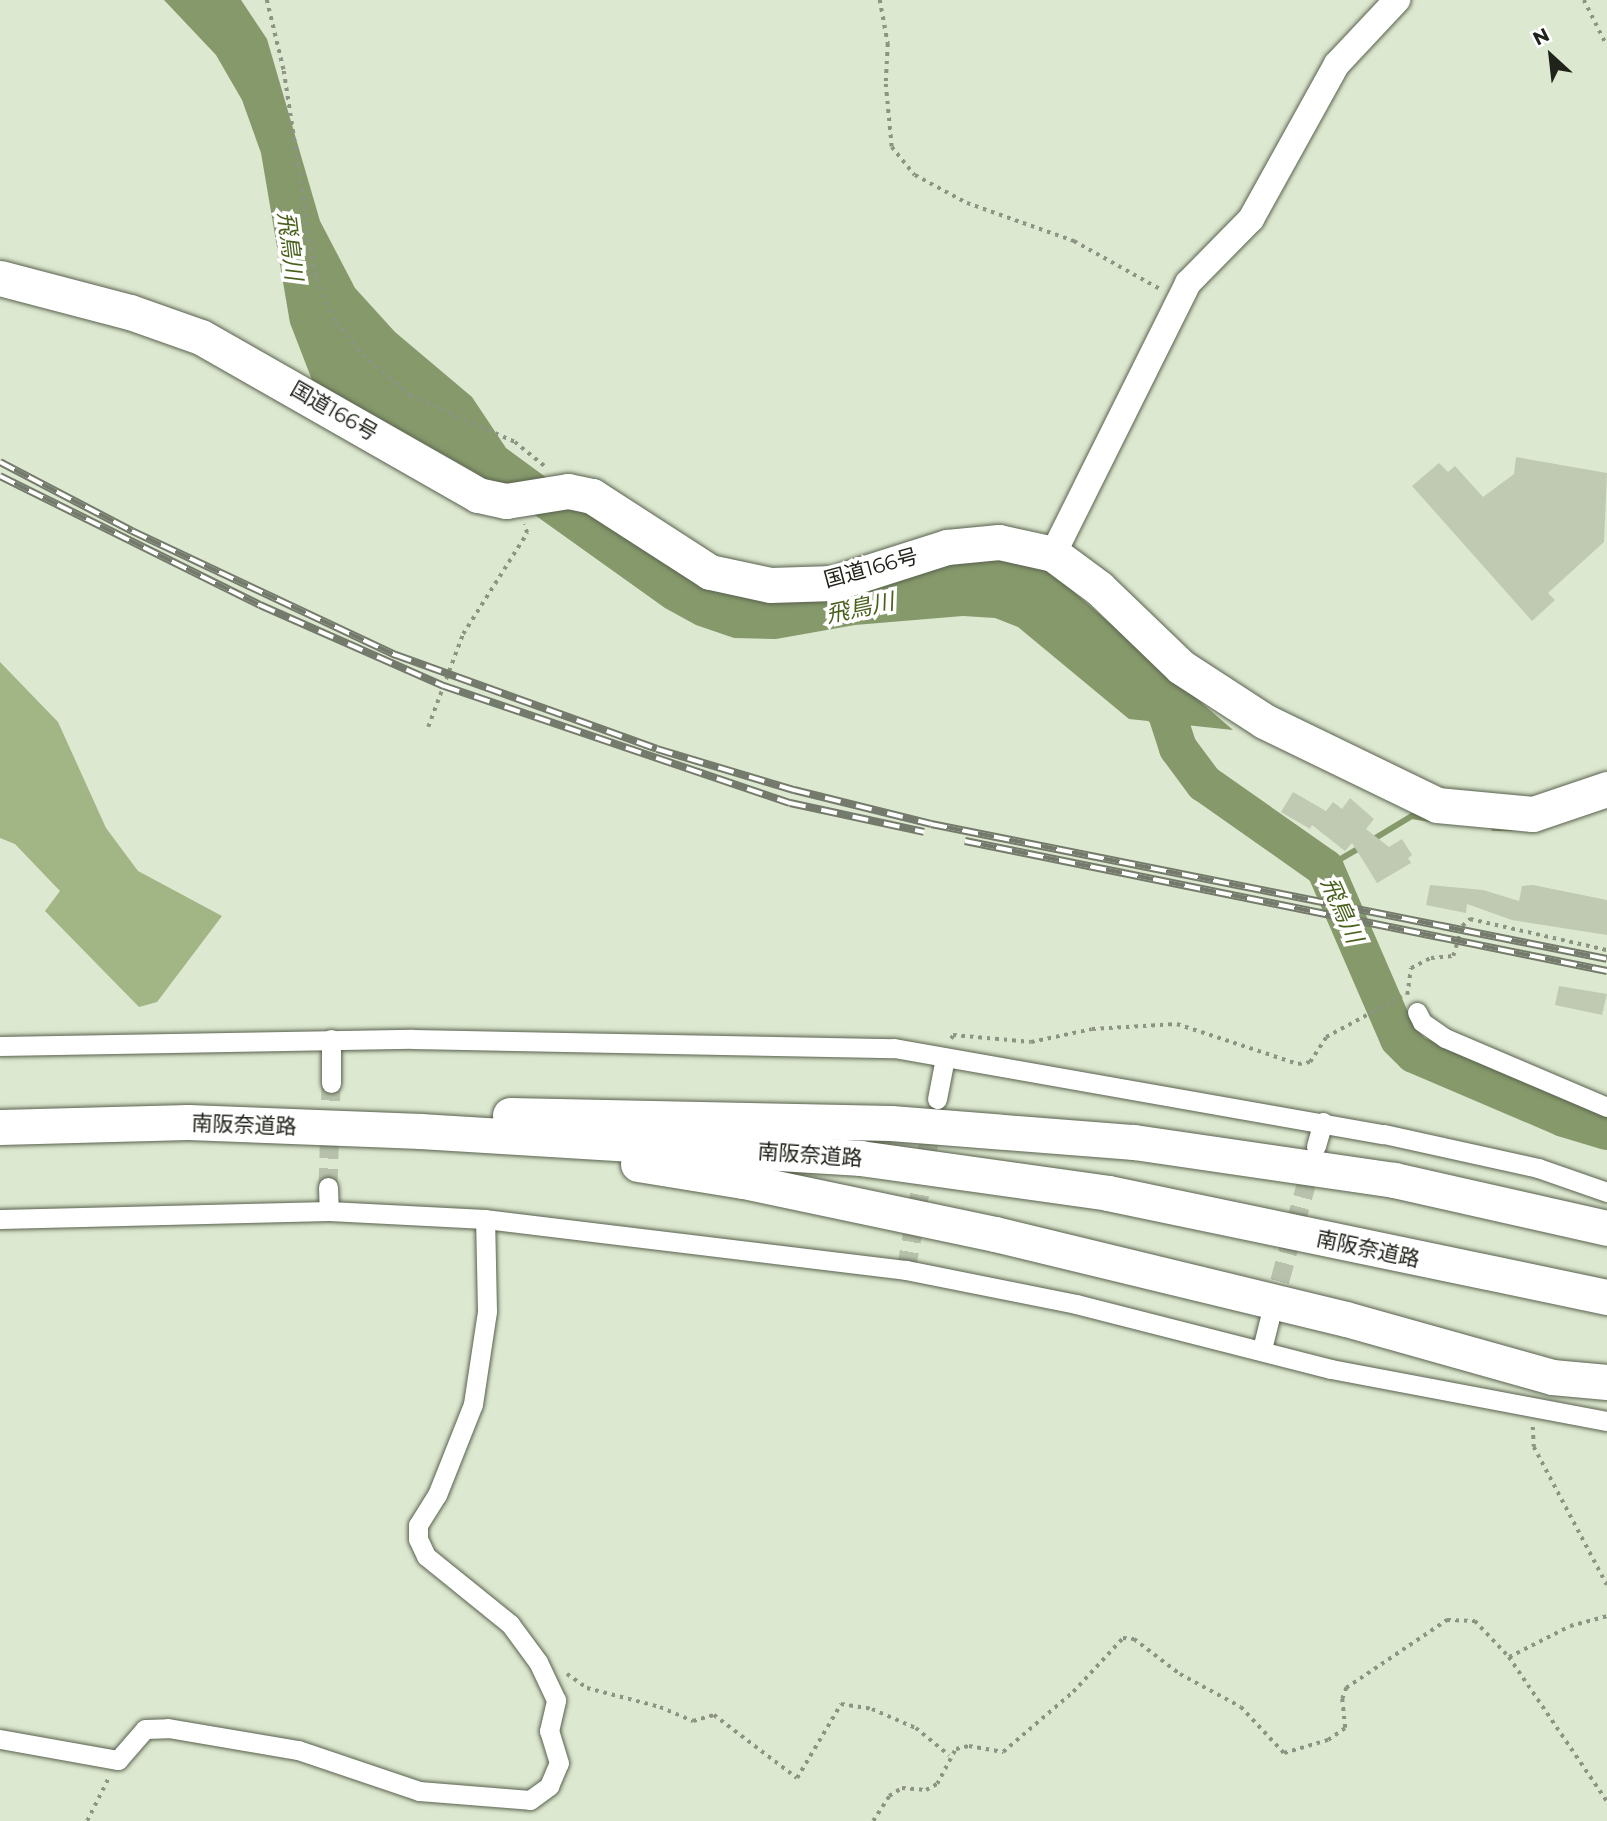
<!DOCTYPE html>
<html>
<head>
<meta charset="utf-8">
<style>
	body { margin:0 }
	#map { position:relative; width:1607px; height:1821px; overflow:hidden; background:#dde8d0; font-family:Montserrat,"Noto Sans JP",sans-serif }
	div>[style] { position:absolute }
	.forest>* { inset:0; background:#a1b585 }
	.water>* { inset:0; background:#86996b }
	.stream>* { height:6px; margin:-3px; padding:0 3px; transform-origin:3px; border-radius:3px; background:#86996b }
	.river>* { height:38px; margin:-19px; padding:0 19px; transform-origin:19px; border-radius:19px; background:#86996b }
	.building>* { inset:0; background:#c0cab3 }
	.street-tunnel>* { height:19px; margin-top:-9.5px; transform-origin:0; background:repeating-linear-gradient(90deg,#b7c1ac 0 19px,transparent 0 29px) }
	.path>* { height:3.5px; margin-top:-1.75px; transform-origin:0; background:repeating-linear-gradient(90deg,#8d9483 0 3.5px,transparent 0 8.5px) }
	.roads { filter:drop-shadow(0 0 2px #58614d) drop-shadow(0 0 2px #58614d) }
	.street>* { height:19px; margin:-9.5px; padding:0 9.5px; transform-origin:9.5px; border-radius:9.5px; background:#fff }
	.secondary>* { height:26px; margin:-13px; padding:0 13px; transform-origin:13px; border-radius:13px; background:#fff }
	.highway>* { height:35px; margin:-17.5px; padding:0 17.5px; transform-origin:17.5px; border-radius:17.5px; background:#fff }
	.rail>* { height:8px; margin-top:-4px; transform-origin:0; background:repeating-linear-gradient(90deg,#fff 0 16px,#757b6c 0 32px); box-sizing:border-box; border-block:2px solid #757b6c }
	span { translate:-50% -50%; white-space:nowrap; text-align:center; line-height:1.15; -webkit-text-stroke:7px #fff; paint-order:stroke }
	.street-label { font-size:21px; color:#20231a }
	.water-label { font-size:23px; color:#49611c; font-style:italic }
	.north { position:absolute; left:1516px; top:21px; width:70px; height:70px; -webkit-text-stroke:5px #fff; paint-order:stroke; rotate:333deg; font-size:19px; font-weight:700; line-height:28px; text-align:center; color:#20231a }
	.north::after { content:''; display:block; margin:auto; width:24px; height:32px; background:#20231a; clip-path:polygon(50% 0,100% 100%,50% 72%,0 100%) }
</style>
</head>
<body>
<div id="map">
	<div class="forest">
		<i style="clip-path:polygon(0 662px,58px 722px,106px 828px,138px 871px,222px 916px,157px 1002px,139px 1007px,45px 911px,60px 891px,15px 844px,0 838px)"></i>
	</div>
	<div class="water">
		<i style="clip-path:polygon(164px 0,241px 0,267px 39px,320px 221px,355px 288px,395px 332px,472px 397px,506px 448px,600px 517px,686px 572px,1012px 559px,1045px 567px,1233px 730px,1129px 719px,1018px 627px,995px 618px,963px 616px,855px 625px,776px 639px,734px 638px,696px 625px,665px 608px,476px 473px,312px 380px,290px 323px,261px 153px,242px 100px,216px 55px)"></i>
	</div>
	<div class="stream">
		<i style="left:1494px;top:828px;width:31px"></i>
		<i style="left:1372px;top:840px;width:47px;rotate:-31deg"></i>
		<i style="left:1412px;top:816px;width:19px;rotate:9deg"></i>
		<i style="left:1325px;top:868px;width:44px;rotate:-30.1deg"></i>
	</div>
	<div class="river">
		<i style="left:1134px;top:685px;width:41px;rotate:39.1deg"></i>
		<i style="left:1166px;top:711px;width:39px;rotate:72deg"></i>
		<i style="left:1178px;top:748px;width:44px;rotate:53.4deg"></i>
		<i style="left:1204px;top:783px;width:148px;rotate:35.1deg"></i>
		<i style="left:1325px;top:868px;width:186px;rotate:66.6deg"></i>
		<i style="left:1399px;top:1039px;width:21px;rotate:45deg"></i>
		<i style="left:1414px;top:1054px;width:163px;rotate:23.1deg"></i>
		<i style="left:1564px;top:1118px;width:45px;rotate:16.8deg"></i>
	</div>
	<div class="building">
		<i style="clip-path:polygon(1516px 457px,1607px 473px,1604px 542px,1548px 593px,1555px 600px,1532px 621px,1412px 486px,1439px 463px,1448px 472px,1455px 466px,1483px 497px,1514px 474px)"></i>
		<i style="clip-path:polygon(1293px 792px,1326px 811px,1333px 802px,1342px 809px,1350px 798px,1374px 819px,1366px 829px,1389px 847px,1402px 839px,1412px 855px,1408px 858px,1411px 863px,1377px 883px,1352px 843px,1345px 851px,1312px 825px,1310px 829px,1281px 812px)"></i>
		<i style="clip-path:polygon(1430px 885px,1483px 890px,1519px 901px,1522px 886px,1533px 885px,1607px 900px,1607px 935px,1512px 920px,1467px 904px,1466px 913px,1426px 905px)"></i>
		<i style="clip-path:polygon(1559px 986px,1607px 994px,1602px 1015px,1555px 1005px)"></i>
	</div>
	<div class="street-tunnel">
		<i style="left:328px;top:1187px;width:104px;rotate:-88.3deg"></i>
		<i style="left:906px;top:1270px;width:153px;rotate:-79.9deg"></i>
		<i style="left:1272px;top:1309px;width:156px;rotate:-74.7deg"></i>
	</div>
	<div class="path">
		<i style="left:267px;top:0;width:73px;rotate:76.5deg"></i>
		<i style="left:284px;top:71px;width:210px;rotate:81.3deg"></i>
		<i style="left:316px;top:279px;width:47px;rotate:65.1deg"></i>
		<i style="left:336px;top:322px;width:43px;rotate:50.7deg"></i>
		<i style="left:363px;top:355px;width:62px;rotate:40.4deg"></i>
		<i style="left:410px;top:395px;width:115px;rotate:24.1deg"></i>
		<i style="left:515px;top:442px;width:40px;rotate:39deg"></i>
		<i style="left:880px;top:0;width:45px;rotate:79.7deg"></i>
		<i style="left:888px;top:44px;width:40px;rotate:92.9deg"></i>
		<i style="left:886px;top:84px;width:63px;rotate:84.6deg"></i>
		<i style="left:892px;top:147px;width:36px;rotate:51deg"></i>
		<i style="left:915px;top:175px;width:59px;rotate:28.3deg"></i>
		<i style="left:967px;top:203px;width:114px;rotate:19.6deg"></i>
		<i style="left:1074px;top:241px;width:98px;rotate:29.2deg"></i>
		<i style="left:1584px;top:0;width:51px;rotate:63.4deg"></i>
		<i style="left:428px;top:727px;width:99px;rotate:-69.4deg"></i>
		<i style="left:463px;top:634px;width:120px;rotate:-57.6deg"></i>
		<i style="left:527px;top:533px;width:9px;rotate:-111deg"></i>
		<i style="left:1407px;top:995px;width:27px;rotate:-82deg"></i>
		<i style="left:1411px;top:968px;width:22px;rotate:-27deg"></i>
		<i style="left:1431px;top:958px;width:22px;rotate:-5deg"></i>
		<i style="left:1453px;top:956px;width:31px;rotate:-73deg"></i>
		<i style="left:1462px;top:926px;width:11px;rotate:-41deg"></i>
		<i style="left:1470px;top:919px;width:140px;rotate:12.8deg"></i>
		<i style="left:951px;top:1039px;width:4px;rotate:-63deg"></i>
		<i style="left:953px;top:1035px;width:78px;rotate:5.1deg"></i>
		<i style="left:1031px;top:1042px;width:62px;rotate:-12deg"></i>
		<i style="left:1092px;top:1029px;width:85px;rotate:-3.4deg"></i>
		<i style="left:1177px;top:1024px;width:127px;rotate:18.3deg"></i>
		<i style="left:1298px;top:1064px;width:12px;rotate:-9deg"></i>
		<i style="left:1310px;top:1062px;width:30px;rotate:-57deg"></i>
		<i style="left:1326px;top:1037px;width:86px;rotate:-28.3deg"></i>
		<i style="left:1533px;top:1427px;width:20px;rotate:87deg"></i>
		<i style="left:1534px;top:1447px;width:156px;rotate:62.1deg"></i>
		<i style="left:1509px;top:1657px;width:174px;rotate:55.8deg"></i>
		<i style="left:567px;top:1674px;width:24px;rotate:35deg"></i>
		<i style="left:587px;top:1688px;width:75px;rotate:14.6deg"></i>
		<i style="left:660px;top:1707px;width:36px;rotate:23deg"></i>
		<i style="left:693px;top:1721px;width:22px;rotate:-16deg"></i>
		<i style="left:714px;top:1715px;width:104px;rotate:37.2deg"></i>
		<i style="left:797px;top:1778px;width:86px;rotate:-59.3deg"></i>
		<i style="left:841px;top:1704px;width:31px;rotate:9deg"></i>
		<i style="left:872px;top:1709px;width:48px;rotate:23.4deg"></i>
		<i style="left:916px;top:1728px;width:43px;rotate:39.3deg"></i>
		<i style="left:87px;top:1821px;width:47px;rotate:-63.4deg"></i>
		<i style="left:873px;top:1821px;width:30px;rotate:-57deg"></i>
		<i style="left:889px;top:1796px;width:15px;rotate:-32deg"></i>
		<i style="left:902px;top:1788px;width:24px;rotate:5deg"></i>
		<i style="left:926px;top:1790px;width:13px;rotate:-29deg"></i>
		<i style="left:937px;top:1784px;width:40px;rotate:-62deg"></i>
		<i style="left:956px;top:1749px;width:13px;rotate:-13deg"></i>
		<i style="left:969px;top:1746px;width:35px;rotate:10deg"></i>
		<i style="left:1003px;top:1752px;width:92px;rotate:-40.6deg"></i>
		<i style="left:1073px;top:1692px;width:74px;rotate:-47.2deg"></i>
		<i style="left:1123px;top:1638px;width:11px;rotate:5deg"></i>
		<i style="left:1134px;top:1639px;width:58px;rotate:37.3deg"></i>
		<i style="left:1180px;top:1674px;width:69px;rotate:28.4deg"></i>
		<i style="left:1241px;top:1707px;width:63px;rotate:46.9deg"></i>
		<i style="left:1284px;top:1753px;width:46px;rotate:-16.5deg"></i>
		<i style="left:1328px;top:1740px;width:21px;rotate:-35deg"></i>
		<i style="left:1345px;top:1728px;width:29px;rotate:-96deg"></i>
		<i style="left:1342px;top:1699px;width:12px;rotate:-70deg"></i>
		<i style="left:1346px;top:1688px;width:122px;rotate:-34deg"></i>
		<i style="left:1447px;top:1620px;width:28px;rotate:2deg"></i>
		<i style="left:1475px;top:1621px;width:50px;rotate:46.6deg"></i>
		<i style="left:1509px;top:1657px;width:68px;rotate:-26.9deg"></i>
		<i style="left:1570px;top:1626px;width:38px;rotate:-15deg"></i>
	</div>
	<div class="roads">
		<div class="street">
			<i style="left:1417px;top:1012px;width:11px;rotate:63deg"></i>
			<i style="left:1422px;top:1022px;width:28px;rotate:35deg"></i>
			<i style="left:1445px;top:1038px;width:176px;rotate:23.1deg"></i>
			<i style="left:0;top:1046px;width:413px;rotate:-1deg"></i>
			<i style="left:413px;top:1039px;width:481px;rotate:1.1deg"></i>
			<i style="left:894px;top:1048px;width:497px;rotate:10deg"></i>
			<i style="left:1384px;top:1134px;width:158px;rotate:12.4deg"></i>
			<i style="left:1538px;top:1168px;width:73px;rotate:19.2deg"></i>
			<i style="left:331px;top:1083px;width:44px;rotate:-90deg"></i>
			<i style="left:937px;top:1099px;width:42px;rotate:-79deg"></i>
			<i style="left:1316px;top:1146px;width:25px;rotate:-74deg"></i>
			<i style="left:328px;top:1187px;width:24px;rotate:88deg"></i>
			<i style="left:0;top:1219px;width:329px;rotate:-1.4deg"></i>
			<i style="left:329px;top:1211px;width:156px;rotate:2.9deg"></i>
			<i style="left:485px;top:1219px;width:424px;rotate:6.9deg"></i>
			<i style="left:906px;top:1270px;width:173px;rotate:11.3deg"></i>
			<i style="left:1076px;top:1304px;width:263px;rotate:14.3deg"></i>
			<i style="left:1331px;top:1369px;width:281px;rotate:10.7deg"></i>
			<i style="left:1262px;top:1349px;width:30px;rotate:-76deg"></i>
			<i style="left:0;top:1739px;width:120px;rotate:10.1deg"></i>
			<i style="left:118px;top:1760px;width:41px;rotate:-48.9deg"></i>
			<i style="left:145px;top:1729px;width:23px;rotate:-2deg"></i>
			<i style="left:168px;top:1728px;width:132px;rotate:9.6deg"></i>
			<i style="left:298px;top:1750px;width:128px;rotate:18.7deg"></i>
			<i style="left:419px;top:1791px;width:111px;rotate:4.6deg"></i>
			<i style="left:530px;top:1800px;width:24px;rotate:-36deg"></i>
			<i style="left:549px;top:1786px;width:25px;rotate:-67deg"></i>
			<i style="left:559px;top:1763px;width:34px;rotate:-107deg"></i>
			<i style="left:549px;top:1731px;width:32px;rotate:-77deg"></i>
			<i style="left:556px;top:1700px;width:42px;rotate:-115.3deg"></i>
			<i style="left:538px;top:1662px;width:47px;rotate:-126.4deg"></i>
			<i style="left:510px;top:1624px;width:108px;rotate:-141deg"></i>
			<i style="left:426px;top:1556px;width:19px;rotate:-115deg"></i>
			<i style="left:418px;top:1539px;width:14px;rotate:-90deg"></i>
			<i style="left:418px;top:1525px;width:36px;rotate:-58deg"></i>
			<i style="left:437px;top:1495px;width:98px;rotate:-68.4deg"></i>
			<i style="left:473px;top:1404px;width:94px;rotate:-81.4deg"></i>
			<i style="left:487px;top:1311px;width:92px;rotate:-91.2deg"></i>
		</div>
		<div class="secondary">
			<i style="left:1053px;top:554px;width:303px;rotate:-63.5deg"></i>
			<i style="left:1188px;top:283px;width:90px;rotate:-45.5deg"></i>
			<i style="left:1251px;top:219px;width:177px;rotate:-61deg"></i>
			<i style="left:1337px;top:64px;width:88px;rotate:-46.8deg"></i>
		</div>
		<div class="highway">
			<i style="left:0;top:278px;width:134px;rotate:14.7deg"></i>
			<i style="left:130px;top:312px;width:75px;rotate:19.4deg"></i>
			<i style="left:201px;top:337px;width:319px;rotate:29.7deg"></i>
			<i style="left:478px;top:495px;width:29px;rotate:12deg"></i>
			<i style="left:506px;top:501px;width:63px;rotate:-9.2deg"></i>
			<i style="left:568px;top:491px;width:25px;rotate:12deg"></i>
			<i style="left:592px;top:496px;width:140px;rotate:32.8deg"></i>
			<i style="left:710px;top:572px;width:61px;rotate:12.2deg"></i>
			<i style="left:770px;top:585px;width:64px;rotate:-1.8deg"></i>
			<i style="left:834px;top:583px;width:119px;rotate:-17.7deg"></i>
			<i style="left:947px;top:547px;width:52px;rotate:-5.5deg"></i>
			<i style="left:999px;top:542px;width:55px;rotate:12.5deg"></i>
			<i style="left:1053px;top:554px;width:57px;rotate:36.5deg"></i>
			<i style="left:1099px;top:588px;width:114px;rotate:43.9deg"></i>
			<i style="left:1181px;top:667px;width:99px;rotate:33deg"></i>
			<i style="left:1264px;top:721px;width:192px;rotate:25.9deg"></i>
			<i style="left:1437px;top:805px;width:96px;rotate:5.4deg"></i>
			<i style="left:1533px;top:814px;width:78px;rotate:-18.7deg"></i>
			<i style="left:510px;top:1115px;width:381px;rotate:1.2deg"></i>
			<i style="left:891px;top:1123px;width:244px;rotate:4.5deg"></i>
			<i style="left:1134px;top:1142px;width:263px;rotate:8.3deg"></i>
			<i style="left:1394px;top:1180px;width:218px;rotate:12.7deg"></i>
			<i style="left:0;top:1127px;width:188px;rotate:-1.5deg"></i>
			<i style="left:188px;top:1122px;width:233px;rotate:2.2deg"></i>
			<i style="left:421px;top:1131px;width:440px;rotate:3.5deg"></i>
			<i style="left:860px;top:1158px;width:250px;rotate:8deg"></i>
			<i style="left:1108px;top:1193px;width:510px;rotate:11.77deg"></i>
			<i style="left:638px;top:1164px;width:106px;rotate:9.2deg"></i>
			<i style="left:743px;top:1181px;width:258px;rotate:11.9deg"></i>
			<i style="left:995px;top:1234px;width:361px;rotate:13.6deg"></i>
			<i style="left:1346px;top:1319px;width:214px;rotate:15.7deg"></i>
			<i style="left:1552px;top:1377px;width:55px;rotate:5.2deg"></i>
		</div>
	</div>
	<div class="rail">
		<i style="left:0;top:462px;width:149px;rotate:27.6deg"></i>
		<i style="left:132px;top:531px;width:292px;rotate:25.2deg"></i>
		<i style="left:396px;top:655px;width:277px;rotate:19.8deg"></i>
		<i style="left:657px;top:749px;width:143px;rotate:16.7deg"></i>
		<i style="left:794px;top:790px;width:141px;rotate:13.9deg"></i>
		<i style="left:931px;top:824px;width:689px;rotate:11.29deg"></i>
		<i style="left:0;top:476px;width:290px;rotate:26.4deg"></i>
		<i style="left:260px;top:605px;width:201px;rotate:23.8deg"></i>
		<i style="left:444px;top:686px;width:365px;rotate:18.7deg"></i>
		<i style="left:790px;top:803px;width:137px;rotate:12.2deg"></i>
		<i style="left:965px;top:841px;width:655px;rotate:11.45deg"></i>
	</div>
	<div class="street-label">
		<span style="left:334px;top:411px;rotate:30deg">国道166号</span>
		<span style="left:871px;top:568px;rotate:-15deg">国道166号</span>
		<span style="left:244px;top:1125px;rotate:2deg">南阪奈道路</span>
		<span style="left:810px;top:1155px;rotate:4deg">南阪奈道路</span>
		<span style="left:1368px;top:1249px;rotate:12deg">南阪奈道路</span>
	</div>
	<div class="water-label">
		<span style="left:290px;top:246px;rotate:83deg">飛鳥川</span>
		<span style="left:860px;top:608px;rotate:-12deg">飛鳥川</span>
		<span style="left:1342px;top:910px;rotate:66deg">飛鳥川</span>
	</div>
	<div class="north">N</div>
</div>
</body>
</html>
